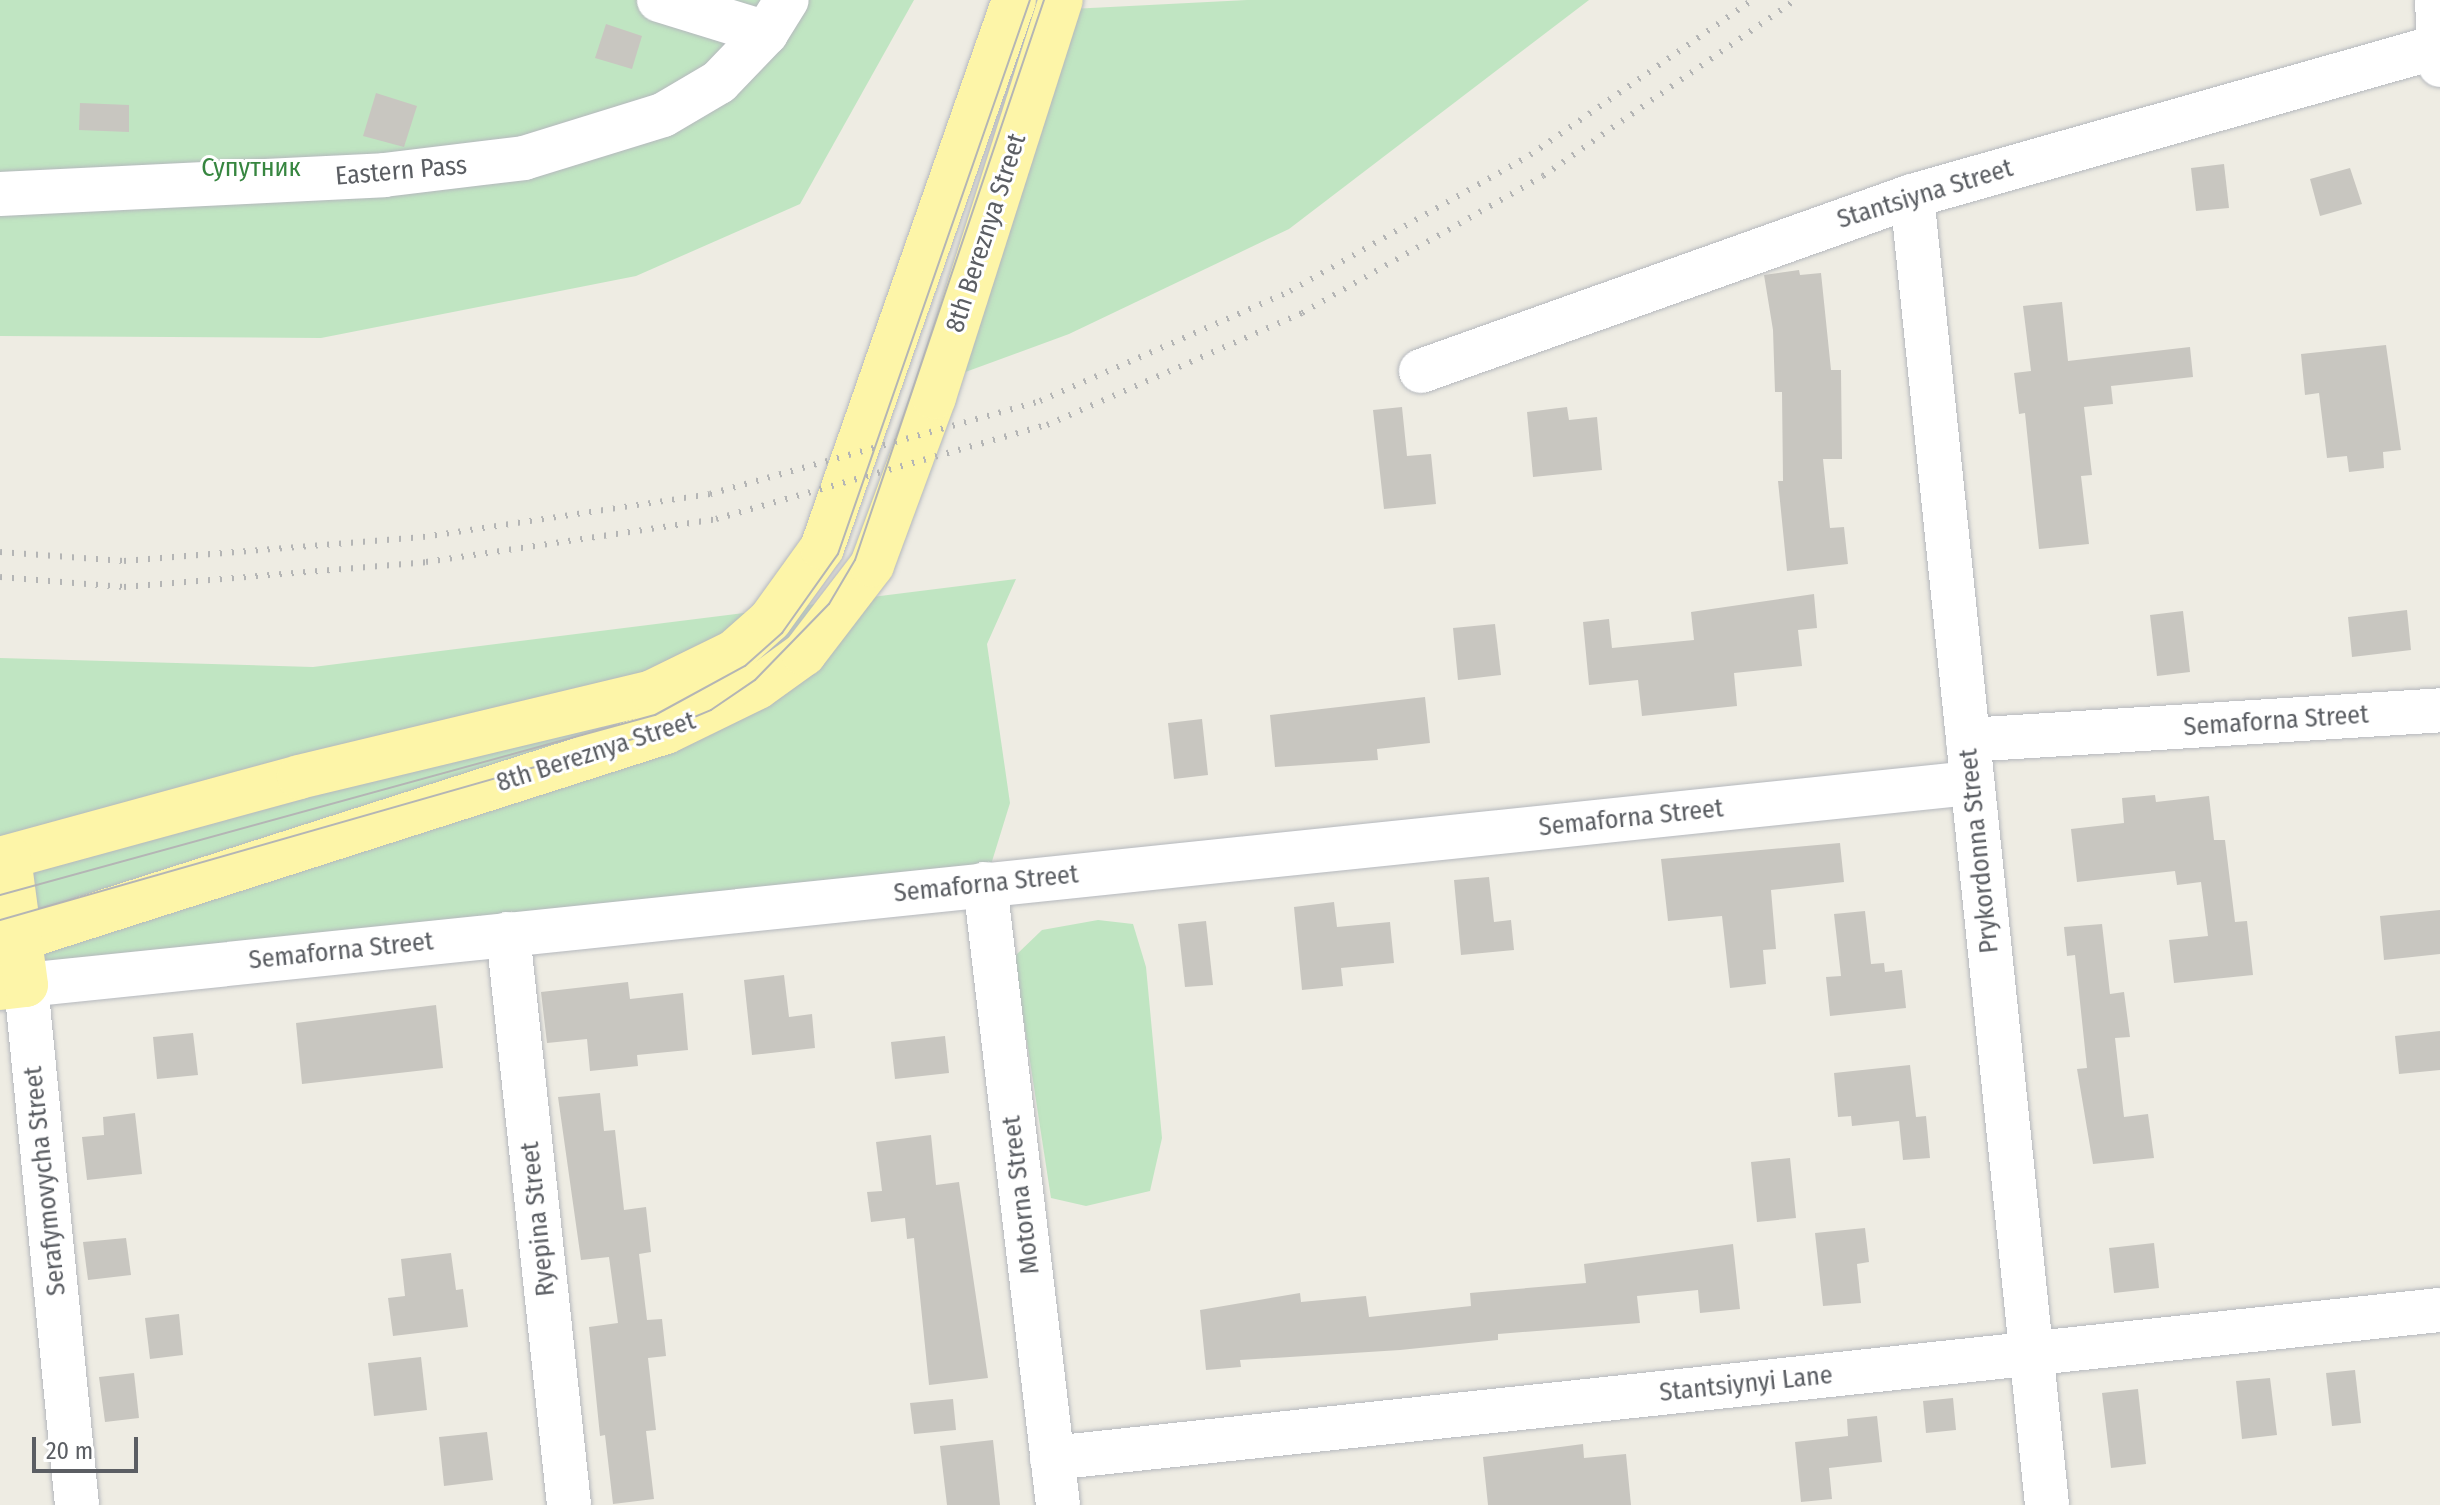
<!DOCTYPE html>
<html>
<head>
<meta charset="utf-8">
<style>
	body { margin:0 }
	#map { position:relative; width:2440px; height:1505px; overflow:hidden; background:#eeece3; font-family:"Fira Sans Condensed",sans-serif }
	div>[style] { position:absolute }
	.green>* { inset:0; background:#c0e5c2 }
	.building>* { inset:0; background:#c8c6c0 }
	.roads { filter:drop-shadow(0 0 2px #b5b8bd) drop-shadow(0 0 2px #b5b8bd) }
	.minor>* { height:44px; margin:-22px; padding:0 22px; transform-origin:22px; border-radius:22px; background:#fff }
	.major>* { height:44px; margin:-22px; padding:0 22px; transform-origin:22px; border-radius:22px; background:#fdf5a8 }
	.tram>* { height:2px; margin:-1px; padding:0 1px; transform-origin:1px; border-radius:1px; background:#b4b5b5 }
	.rail>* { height:6px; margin-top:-3px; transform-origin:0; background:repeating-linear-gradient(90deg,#b4b5b5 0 2px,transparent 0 12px) }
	span { translate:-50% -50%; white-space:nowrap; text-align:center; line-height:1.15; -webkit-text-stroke:6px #fff; paint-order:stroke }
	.park-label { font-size:26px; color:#378640 }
	.street-label { font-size:26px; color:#5b5e63 }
	.scale { position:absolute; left:32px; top:1437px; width:106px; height:36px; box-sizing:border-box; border:4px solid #5b5e63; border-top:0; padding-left:10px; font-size:24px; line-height:28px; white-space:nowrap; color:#5b5e63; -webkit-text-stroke:6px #fff; paint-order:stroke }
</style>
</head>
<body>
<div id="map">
	<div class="green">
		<i style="clip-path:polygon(0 0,914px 0,800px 204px,636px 276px,321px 338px,0 336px)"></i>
		<i style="clip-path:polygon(1247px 0,1589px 0,1289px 229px,1069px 334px,949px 378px,1071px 9px)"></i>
		<i style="clip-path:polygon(1016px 579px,987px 644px,1010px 803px,985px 884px,0 994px,0 658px,313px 667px)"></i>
		<i style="clip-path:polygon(1098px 920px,1133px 924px,1146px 967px,1162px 1138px,1150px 1191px,1086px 1206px,1051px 1198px,1014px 957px,1042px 930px)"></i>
	</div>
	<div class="building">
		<i style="clip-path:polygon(606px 24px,642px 36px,632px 69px,595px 58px)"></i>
		<i style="clip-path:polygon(376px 93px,417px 106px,404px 147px,363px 136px)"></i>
		<i style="clip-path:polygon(80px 103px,129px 105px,129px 132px,79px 130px)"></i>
		<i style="clip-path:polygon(2224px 164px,2229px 208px,2196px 211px,2191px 168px)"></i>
		<i style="clip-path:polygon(2350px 168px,2362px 204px,2320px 216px,2310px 179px)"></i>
		<i style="clip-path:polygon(1799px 270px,1800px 275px,1821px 273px,1831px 370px,1841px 370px,1842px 459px,1823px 459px,1830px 528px,1844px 527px,1848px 564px,1787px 571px,1778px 481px,1783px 481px,1782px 392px,1775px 392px,1773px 330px,1764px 275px)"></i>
		<i style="clip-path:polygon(2062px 302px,2068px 361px,2190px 347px,2193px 377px,2111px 386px,2113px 404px,2084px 407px,2092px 475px,2081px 476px,2089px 544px,2039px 549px,2025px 413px,2019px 414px,2014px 373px,2031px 371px,2023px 306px)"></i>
		<i style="clip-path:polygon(2386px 345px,2401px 450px,2383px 452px,2384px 468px,2349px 472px,2347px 456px,2327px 458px,2319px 393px,2305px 395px,2301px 354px)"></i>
		<i style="clip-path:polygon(1402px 407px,1407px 456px,1431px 454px,1436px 504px,1384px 509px,1373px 410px)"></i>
		<i style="clip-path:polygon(1567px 407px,1569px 420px,1597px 417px,1602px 470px,1533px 477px,1527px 412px)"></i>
		<i style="clip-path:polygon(1814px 594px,1817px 628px,1798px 630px,1802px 666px,1734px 673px,1737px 706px,1642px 716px,1638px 680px,1589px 685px,1583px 622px,1609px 619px,1612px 648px,1694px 640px,1691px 612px)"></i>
		<i style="clip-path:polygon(2407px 610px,2411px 650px,2352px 657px,2348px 617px)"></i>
		<i style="clip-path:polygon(2183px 611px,2190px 672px,2157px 676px,2150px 615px)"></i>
		<i style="clip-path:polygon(1495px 624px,1501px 675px,1458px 680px,1453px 628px)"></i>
		<i style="clip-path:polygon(1425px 697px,1430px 743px,1377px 749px,1378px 760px,1275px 767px,1270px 715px)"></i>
		<i style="clip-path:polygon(1202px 719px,1208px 775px,1174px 779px,1168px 723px)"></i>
		<i style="clip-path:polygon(2155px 795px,2156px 802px,2209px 796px,2214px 840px,2225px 840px,2235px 922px,2247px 921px,2253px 975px,2174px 983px,2169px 940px,2208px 936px,2201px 882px,2177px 885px,2175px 871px,2077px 882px,2071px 829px,2124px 823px,2122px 798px)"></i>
		<i style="clip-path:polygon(1840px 843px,1844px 882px,1771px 890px,1776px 949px,1763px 950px,1766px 984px,1730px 988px,1722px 916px,1668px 921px,1661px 859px)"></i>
		<i style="clip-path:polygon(1489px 877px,1494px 922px,1511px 920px,1514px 950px,1461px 955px,1454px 880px)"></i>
		<i style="clip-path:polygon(1334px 902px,1337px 927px,1390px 922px,1394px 963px,1341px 968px,1343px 986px,1302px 990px,1294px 907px)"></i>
		<i style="clip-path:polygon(2440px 910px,2440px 954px,2384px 960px,2380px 916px)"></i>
		<i style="clip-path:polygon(1865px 911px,1871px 964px,1884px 963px,1885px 972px,1902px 970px,1906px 1008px,1830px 1016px,1826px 977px,1841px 976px,1834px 914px)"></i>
		<i style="clip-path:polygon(1206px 921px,1213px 985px,1185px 987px,1178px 924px)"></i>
		<i style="clip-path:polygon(2102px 924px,2110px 994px,2124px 992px,2130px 1037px,2115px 1038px,2124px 1117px,2148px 1114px,2154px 1158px,2093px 1164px,2077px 1069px,2087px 1068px,2075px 955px,2067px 956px,2064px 927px)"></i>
		<i style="clip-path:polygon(784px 975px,789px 1017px,812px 1014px,815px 1048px,752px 1055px,744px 980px)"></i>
		<i style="clip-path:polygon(628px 982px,630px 999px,683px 993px,688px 1050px,637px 1055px,638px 1066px,590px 1071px,587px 1039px,547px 1043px,541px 992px)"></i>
		<i style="clip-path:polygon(436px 1005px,443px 1068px,302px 1084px,296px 1023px)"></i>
		<i style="clip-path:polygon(2440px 1031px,2440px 1070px,2399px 1074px,2395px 1036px)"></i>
		<i style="clip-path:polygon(193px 1033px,198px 1075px,157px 1079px,153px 1037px)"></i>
		<i style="clip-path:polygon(945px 1036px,949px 1073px,895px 1079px,891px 1042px)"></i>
		<i style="clip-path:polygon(1910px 1065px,1916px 1117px,1926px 1116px,1930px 1158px,1903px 1160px,1899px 1121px,1852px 1126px,1851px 1116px,1838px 1117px,1834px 1073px)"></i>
		<i style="clip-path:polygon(600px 1093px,604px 1131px,615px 1130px,624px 1210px,646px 1207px,651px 1252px,639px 1254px,647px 1320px,662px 1319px,666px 1356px,648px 1358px,656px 1430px,646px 1431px,654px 1499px,613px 1504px,605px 1435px,600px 1436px,589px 1327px,618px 1323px,609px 1257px,581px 1260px,558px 1097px)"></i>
		<i style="clip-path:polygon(135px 1113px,142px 1174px,87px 1180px,82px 1137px,104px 1135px,103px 1117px)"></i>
		<i style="clip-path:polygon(931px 1135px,936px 1185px,959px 1182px,988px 1378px,929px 1385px,914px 1238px,907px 1239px,905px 1218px,871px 1222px,867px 1192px,882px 1191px,876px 1142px)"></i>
		<i style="clip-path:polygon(1790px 1158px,1796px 1218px,1757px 1222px,1751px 1162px)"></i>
		<i style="clip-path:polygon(1865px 1228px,1869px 1262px,1857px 1264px,1861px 1303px,1823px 1306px,1815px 1233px)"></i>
		<i style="clip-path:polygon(126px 1238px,131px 1275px,88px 1280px,83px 1242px)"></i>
		<i style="clip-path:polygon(2154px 1243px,2159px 1288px,2114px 1293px,2109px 1248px)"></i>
		<i style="clip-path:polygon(1733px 1244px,1740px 1309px,1700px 1313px,1698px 1290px,1637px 1296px,1640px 1323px,1498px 1334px,1498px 1340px,1400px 1350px,1240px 1360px,1241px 1367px,1206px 1370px,1200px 1310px,1300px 1293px,1301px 1302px,1366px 1296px,1369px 1317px,1471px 1306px,1470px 1293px,1586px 1283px,1584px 1264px)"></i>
		<i style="clip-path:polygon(451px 1253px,456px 1290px,463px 1289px,468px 1327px,393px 1336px,388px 1298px,405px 1296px,401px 1259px)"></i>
		<i style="clip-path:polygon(179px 1314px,183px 1355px,150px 1359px,145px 1318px)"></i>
		<i style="clip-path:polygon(421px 1357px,427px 1410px,374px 1416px,368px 1363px)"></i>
		<i style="clip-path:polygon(2355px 1370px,2361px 1423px,2332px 1426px,2326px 1373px)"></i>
		<i style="clip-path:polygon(134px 1373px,139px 1418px,105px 1422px,99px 1377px)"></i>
		<i style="clip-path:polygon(2270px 1378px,2277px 1435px,2242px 1439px,2236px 1381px)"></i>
		<i style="clip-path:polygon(2138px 1389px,2146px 1464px,2111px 1468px,2102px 1393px)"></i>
		<i style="clip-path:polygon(1953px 1398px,1956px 1430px,1926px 1433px,1923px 1401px)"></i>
		<i style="clip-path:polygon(953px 1399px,956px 1430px,914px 1434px,910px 1403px)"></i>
		<i style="clip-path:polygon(1877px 1416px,1882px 1462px,1829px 1468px,1832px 1499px,1801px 1502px,1795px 1442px,1848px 1436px,1847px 1419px)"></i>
		<i style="clip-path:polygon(487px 1432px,493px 1480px,444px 1486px,439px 1437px)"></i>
		<i style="clip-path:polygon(993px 1440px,1000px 1505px,947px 1505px,940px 1446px)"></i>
		<i style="clip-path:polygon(1583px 1444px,1584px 1458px,1626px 1454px,1631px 1505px,1488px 1505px,1483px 1457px)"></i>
	</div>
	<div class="roads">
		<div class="minor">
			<i style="left:659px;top:0;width:112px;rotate:17.1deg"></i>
			<i style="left:2437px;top:0;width:65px;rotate:87.4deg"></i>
			<i style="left:0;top:194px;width:384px;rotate:-2.8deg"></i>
			<i style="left:384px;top:175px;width:141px;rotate:-6.9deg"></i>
			<i style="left:524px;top:158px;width:145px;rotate:-17.2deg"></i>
			<i style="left:663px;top:115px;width:65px;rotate:-30.5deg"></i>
			<i style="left:719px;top:82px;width:68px;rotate:-46.2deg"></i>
			<i style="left:766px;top:33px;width:39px;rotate:-58deg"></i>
			<i style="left:1912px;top:196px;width:1316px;rotate:84.11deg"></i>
			<i style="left:1421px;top:371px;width:521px;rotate:-19.62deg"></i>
			<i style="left:1912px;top:196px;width:549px;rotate:-15.86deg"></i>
			<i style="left:1968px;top:740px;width:473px;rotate:-3.6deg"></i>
			<i style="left:985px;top:884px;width:625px;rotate:83.3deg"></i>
			<i style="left:508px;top:934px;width:574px;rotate:83.9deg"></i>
			<i style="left:1052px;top:1458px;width:1396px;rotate:-6.09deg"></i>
			<i style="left:77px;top:1505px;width:522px;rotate:-95.6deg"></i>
			<i style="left:26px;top:985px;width:1956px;rotate:-5.93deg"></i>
		</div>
		<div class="major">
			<i style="left:0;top:859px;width:310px;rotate:-15.3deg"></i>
			<i style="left:299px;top:777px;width:363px;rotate:-13.5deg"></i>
			<i style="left:652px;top:692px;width:91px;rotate:-26deg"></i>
			<i style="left:734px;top:652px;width:48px;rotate:-41.6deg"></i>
			<i style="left:770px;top:620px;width:89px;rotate:-54.2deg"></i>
			<i style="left:822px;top:548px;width:581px;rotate:-70.69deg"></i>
			<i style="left:0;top:945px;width:699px;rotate:-17.74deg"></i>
			<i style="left:666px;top:732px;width:102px;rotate:-26.1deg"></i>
			<i style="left:758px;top:687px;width:57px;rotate:-35.7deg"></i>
			<i style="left:804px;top:654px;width:112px;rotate:-52.6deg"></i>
			<i style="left:872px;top:565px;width:179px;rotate:-69.7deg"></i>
			<i style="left:934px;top:397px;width:417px;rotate:-72.3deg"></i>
			<i style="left:0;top:988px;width:26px;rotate:-7deg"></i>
			<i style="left:26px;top:985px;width:129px;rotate:-97.6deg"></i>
		</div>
	</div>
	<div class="tram">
		<i style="left:0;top:895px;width:679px;rotate:-15.37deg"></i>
		<i style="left:655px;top:715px;width:102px;rotate:-28.6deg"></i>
		<i style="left:745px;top:666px;width:50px;rotate:-41.7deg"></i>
		<i style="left:782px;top:633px;width:97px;rotate:-54.7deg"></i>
		<i style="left:838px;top:554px;width:586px;rotate:-70.89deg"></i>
		<i style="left:0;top:920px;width:687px;rotate:-15.96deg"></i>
		<i style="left:661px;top:731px;width:54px;rotate:-22.8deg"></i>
		<i style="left:711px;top:710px;width:53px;rotate:-34.3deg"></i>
		<i style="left:755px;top:680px;width:106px;rotate:-45.8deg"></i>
		<i style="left:829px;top:604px;width:51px;rotate:-59.4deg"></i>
		<i style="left:855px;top:560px;width:591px;rotate:-71.35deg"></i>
	</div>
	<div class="rail">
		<i style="left:0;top:552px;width:124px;rotate:4.2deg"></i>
		<i style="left:124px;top:561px;width:300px;rotate:-4.6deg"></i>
		<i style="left:423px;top:537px;width:290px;rotate:-8.5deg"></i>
		<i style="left:710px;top:494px;width:343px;rotate:-15.7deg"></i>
		<i style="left:1040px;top:401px;width:273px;rotate:-23.7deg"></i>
		<i style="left:1290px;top:291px;width:276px;rotate:-29.5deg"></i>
		<i style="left:1530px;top:155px;width:271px;rotate:-34.9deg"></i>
		<i style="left:0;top:577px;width:124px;rotate:4.6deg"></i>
		<i style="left:124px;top:587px;width:303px;rotate:-4.7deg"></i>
		<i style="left:426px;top:562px;width:293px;rotate:-8.4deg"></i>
		<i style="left:716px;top:519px;width:344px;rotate:-15.9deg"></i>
		<i style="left:1047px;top:425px;width:279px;rotate:-23.7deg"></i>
		<i style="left:1302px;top:313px;width:277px;rotate:-29.6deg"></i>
		<i style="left:1543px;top:176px;width:307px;rotate:-34.9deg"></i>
	</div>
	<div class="park-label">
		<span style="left:251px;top:168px">Супутник</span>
	</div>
	<div class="street-label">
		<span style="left:401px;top:171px;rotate:-5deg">Eastern Pass</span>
		<span style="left:1925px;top:194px;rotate:-17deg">Stantsiyna Street</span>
		<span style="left:986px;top:233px;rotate:-72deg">8th Bereznya Street</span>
		<span style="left:2276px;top:721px;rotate:-4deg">Semaforna Street</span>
		<span style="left:596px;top:752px;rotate:-18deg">8th Bereznya Street</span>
		<span style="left:1631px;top:818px;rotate:-6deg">Semaforna Street</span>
		<span style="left:1979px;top:851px;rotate:-96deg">Prykordonna Street</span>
		<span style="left:986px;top:884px;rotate:-6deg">Semaforna Street</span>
		<span style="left:341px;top:951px;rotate:-6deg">Semaforna Street</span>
		<span style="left:45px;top:1181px;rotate:-96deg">Serafymovycha Street</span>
		<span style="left:1021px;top:1195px;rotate:-97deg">Motorna Street</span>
		<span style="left:538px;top:1219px;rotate:-96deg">Ryepina Street</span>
		<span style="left:1746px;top:1384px;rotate:-6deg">Stantsiynyi Lane</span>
	</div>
	<div class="scale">20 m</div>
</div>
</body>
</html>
